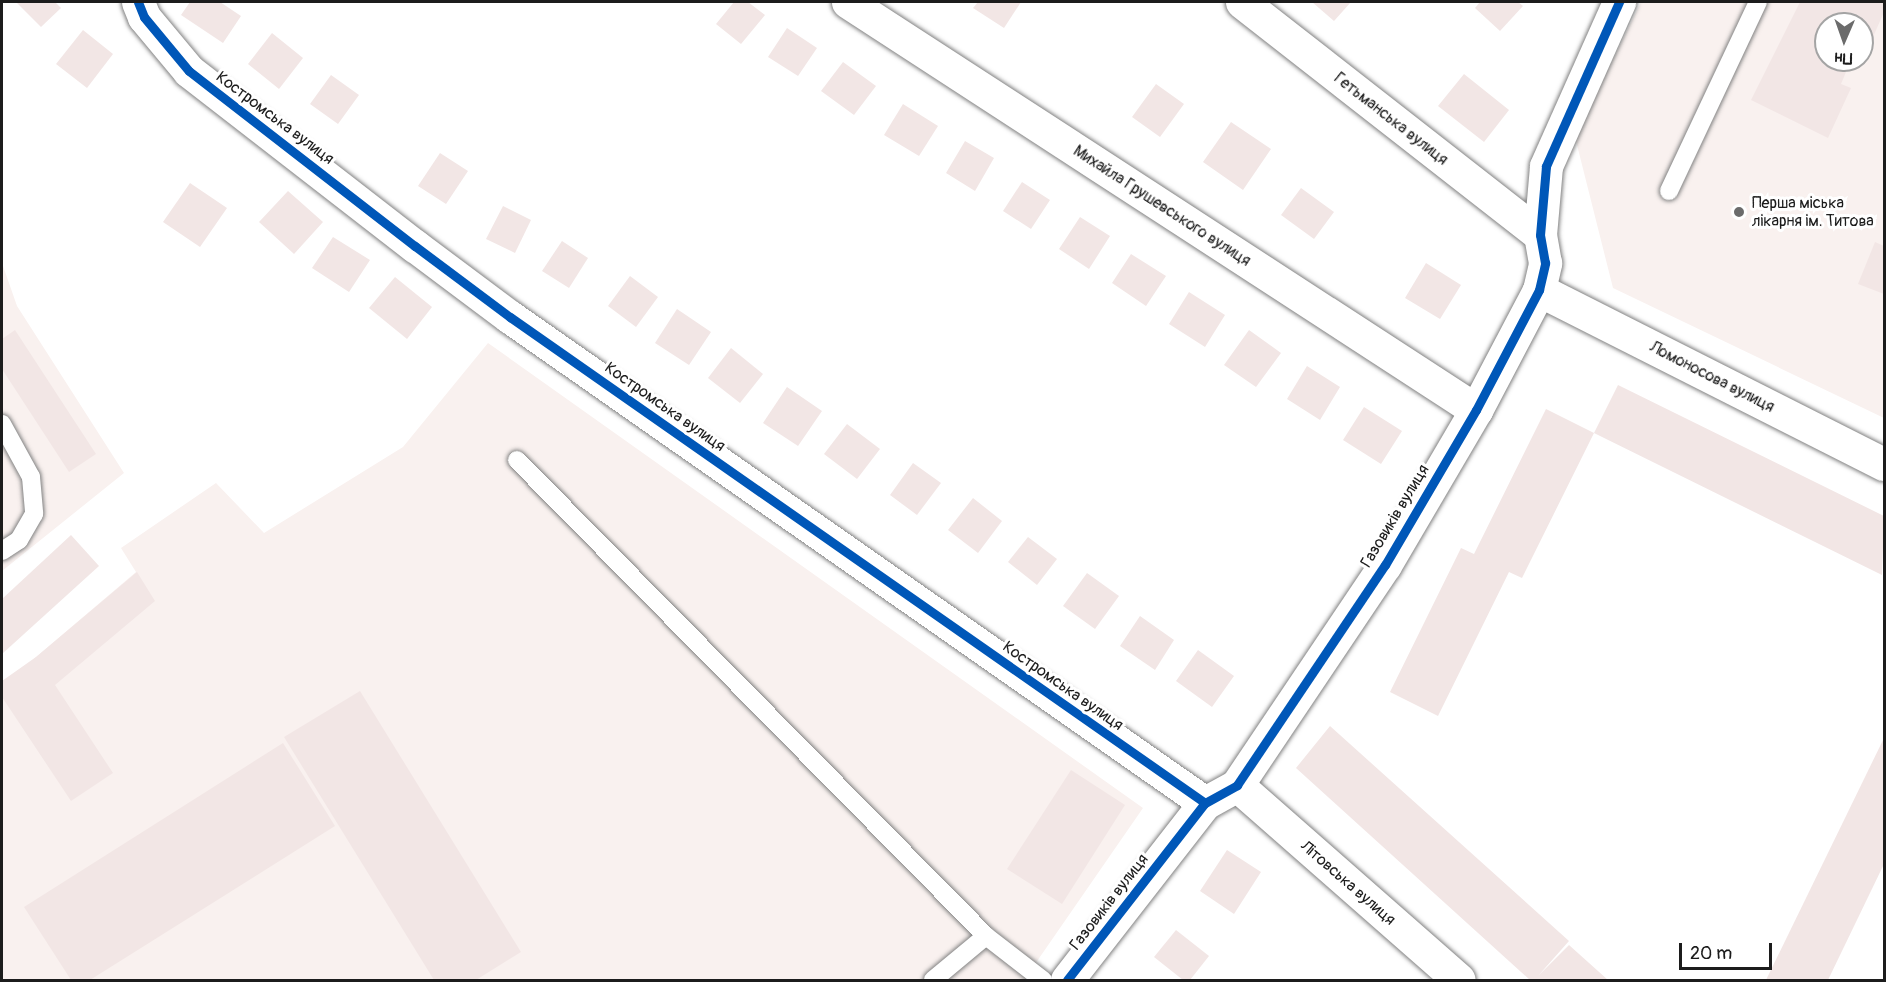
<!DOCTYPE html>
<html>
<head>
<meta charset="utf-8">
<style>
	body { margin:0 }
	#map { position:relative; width:1886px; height:982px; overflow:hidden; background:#fff; font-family:Pangolin,sans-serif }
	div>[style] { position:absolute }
	.built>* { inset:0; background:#f9f1ef }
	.building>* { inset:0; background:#f2e6e5 }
	.roads { filter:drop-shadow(0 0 2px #828282) drop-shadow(0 0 2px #828282) }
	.service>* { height:18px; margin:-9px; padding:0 9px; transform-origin:9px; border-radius:9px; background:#fff }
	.minor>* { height:33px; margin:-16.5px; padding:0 16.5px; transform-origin:16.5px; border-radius:16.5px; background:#fff }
	.cycleway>* { height:9px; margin:-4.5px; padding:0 4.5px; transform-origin:4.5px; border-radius:4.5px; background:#0057b8 }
	.dots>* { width:16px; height:16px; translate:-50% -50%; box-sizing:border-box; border:3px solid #fff; border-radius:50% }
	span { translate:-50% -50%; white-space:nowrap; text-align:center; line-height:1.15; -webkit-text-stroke:6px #fff; paint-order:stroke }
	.street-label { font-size:16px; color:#1c1c1c }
	.poi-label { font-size:16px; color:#1c1c1c }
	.left { translate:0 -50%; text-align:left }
	.frame { position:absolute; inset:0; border:3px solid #1c1c1c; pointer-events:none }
	.north { position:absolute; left:1814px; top:12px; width:60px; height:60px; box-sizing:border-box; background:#fff; border:2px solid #a4a4a4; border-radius:50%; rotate:182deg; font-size:16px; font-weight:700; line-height:24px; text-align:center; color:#1c1c1c }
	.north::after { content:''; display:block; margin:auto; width:21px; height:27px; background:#6b6b6b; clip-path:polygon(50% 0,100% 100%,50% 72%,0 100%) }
	.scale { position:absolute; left:1679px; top:943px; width:93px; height:27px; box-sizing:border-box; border:3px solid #1c1c1c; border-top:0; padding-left:8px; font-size:18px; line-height:21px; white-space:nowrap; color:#1c1c1c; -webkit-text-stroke:4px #fff; paint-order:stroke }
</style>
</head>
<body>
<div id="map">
	<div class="built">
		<i style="clip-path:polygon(evenodd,1641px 2px,1884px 2px,1884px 418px,1613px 288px,1575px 137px,1641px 2px,1826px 24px,1862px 24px,1862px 60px,1826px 60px,1826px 24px)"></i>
		<i style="clip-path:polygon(2px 263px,17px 306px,124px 473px,2px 571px)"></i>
		<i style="clip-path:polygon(488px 343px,1143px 808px,1024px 980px,2px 980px,2px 686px,136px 572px,121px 548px,216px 483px,264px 533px,403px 447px)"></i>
	</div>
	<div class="building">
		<i style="clip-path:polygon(16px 2px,55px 2px,61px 8px,41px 27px)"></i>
		<i style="clip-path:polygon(190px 2px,220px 2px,241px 16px,223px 43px,181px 15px)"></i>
		<i style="clip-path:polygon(734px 2px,748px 2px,765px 15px,741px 44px,716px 24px)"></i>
		<i style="clip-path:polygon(978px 2px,1021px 2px,1004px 28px,973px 8px)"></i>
		<i style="clip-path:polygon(1312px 2px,1351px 2px,1334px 21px)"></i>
		<i style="clip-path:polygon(1480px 2px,1518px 2px,1523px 6px,1500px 31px,1475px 8px)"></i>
		<i style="clip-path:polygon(1800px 2px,1884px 2px,1884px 12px,1873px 37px,1864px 33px,1862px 37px,1862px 24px,1826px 24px,1826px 60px,1851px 60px,1841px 84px,1851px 88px,1828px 138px,1751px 100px)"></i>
		<i style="clip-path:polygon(787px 28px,817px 48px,798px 76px,768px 57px)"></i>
		<i style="clip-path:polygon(83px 30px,113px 54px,87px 88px,56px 64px)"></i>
		<i style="clip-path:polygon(272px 33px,303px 58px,279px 89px,248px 64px)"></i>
		<i style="clip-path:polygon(843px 62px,876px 86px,854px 115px,821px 91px)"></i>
		<i style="clip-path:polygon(1464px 74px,1509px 110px,1484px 142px,1438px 106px)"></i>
		<i style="clip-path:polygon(331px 75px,359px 95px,338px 124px,310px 104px)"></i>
		<i style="clip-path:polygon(1156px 84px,1184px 104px,1160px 137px,1132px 117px)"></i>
		<i style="clip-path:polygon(903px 104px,938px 126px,919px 156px,884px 135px)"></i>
		<i style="clip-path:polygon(1231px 122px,1271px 149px,1243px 190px,1203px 162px)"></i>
		<i style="clip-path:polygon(965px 141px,994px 158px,975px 191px,946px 173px)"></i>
		<i style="clip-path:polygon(440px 153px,468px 171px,446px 204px,418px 186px)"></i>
		<i style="clip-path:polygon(1022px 182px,1050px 200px,1031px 229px,1003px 211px)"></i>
		<i style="clip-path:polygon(190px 183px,227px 208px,200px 247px,163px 222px)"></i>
		<i style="clip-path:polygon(1301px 188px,1334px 212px,1314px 239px,1281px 215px)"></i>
		<i style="clip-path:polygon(288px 191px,323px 222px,294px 254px,259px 222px)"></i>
		<i style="clip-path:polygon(503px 206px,531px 220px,515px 253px,486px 239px)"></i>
		<i style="clip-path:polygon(1080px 217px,1110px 236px,1089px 269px,1059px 249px)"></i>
		<i style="clip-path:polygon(333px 237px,370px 260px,349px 292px,312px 268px)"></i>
		<i style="clip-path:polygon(562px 241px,588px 258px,569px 288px,542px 271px)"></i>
		<i style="clip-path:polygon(1875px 242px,1884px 246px,1884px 294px,1858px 284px)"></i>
		<i style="clip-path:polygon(1131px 254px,1166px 276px,1146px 306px,1112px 283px)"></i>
		<i style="clip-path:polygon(1426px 263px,1461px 285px,1440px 319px,1405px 298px)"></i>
		<i style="clip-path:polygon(630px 276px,658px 297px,636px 327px,608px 306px)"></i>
		<i style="clip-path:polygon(395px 277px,432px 307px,407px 339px,369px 308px)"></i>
		<i style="clip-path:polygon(1189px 292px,1225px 315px,1205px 347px,1169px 324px)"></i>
		<i style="clip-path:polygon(677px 309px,711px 332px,689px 365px,655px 343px)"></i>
		<i style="clip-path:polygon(15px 330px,96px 454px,69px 472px,2px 369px,2px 339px)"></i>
		<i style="clip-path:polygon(1249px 330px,1281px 353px,1256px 387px,1224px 365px)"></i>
		<i style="clip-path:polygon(731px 348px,763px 374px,740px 403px,708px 378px)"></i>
		<i style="clip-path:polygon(1307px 366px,1340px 387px,1320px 420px,1287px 399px)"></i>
		<i style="clip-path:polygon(1618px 385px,1884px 516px,1882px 575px,1594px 433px)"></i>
		<i style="clip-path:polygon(787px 387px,822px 411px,798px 446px,763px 423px)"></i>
		<i style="clip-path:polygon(1364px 407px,1402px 431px,1381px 464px,1343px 440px)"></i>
		<i style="clip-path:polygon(1546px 409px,1594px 433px,1522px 578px,1509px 572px,1438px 716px,1390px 692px,1461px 548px,1474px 554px)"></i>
		<i style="clip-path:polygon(847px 424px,880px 449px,857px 479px,824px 454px)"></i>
		<i style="clip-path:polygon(913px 463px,941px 483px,917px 515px,890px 495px)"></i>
		<i style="clip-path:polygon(973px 498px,1002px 521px,978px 553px,948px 530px)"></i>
		<i style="clip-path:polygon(71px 535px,99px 566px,2px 654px,2px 599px)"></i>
		<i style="clip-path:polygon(1028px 537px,1057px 559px,1037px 585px,1008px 562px)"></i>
		<i style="clip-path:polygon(137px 572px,155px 601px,55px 685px,113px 773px,71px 801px,2px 697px,2px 681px,36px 657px)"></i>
		<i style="clip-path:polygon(1087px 573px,1119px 596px,1095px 629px,1063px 606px)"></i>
		<i style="clip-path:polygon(1140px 616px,1174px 640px,1155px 670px,1120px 646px)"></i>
		<i style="clip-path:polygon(1198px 650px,1234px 676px,1212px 707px,1176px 681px)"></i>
		<i style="clip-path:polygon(360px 691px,521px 952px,476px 980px,434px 980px,284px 737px)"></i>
		<i style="clip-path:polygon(1330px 726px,1569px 941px,1538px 976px,1569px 945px,1608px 980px,1530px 980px,1296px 768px)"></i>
		<i style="clip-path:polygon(1884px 738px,1884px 864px,1828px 980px,1766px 980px)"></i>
		<i style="clip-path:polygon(283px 743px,335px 826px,90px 980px,71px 980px,24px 907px)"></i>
		<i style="clip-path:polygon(1071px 770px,1125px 805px,1062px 904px,1007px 869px)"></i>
		<i style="clip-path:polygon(1227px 850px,1261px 872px,1234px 914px,1200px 891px)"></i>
		<i style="clip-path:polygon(1176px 930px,1209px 956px,1190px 980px,1183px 980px,1154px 957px)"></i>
	</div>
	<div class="roads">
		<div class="service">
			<i style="left:1669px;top:191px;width:209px;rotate:-64.8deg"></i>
			<i style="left:2px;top:424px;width:60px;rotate:61.3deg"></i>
			<i style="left:31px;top:477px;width:37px;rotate:85deg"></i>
			<i style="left:34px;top:514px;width:30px;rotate:120deg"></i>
			<i style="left:19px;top:540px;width:20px;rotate:147deg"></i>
			<i style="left:517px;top:460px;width:668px;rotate:45.42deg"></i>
			<i style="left:986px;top:936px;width:72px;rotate:37.7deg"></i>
			<i style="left:933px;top:980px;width:69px;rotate:-39.7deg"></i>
		</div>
		<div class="minor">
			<i style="left:138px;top:2px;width:16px;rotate:68deg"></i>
			<i style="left:144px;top:17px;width:70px;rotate:50.2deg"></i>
			<i style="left:189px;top:71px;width:286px;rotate:37.8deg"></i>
			<i style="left:415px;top:246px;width:119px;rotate:36.8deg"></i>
			<i style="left:510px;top:317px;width:848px;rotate:34.96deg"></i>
			<i style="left:848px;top:2px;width:749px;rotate:33.01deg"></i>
			<i style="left:1242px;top:2px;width:378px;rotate:38deg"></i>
			<i style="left:1539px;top:290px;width:386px;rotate:26.8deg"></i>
			<i style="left:1237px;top:785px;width:295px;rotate:41.3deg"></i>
			<i style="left:1067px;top:980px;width:224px;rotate:-52.1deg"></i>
			<i style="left:1205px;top:803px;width:37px;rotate:-29deg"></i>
			<i style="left:1237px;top:785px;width:265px;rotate:-56.1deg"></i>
			<i style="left:1385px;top:565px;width:180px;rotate:-59.6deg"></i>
			<i style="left:1476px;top:410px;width:136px;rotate:-62.3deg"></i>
			<i style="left:1539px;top:290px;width:28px;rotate:-77deg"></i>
			<i style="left:1545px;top:263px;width:28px;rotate:-100deg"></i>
			<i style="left:1540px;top:235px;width:69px;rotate:-85deg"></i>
			<i style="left:1546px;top:166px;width:180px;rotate:-66deg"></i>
		</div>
	</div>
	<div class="cycleway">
		<i style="left:138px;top:2px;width:16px;rotate:68deg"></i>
		<i style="left:144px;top:17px;width:70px;rotate:50.2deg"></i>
		<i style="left:189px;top:71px;width:286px;rotate:37.8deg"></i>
		<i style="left:415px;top:246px;width:119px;rotate:36.8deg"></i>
		<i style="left:510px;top:317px;width:848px;rotate:34.96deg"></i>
		<i style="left:1067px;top:980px;width:224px;rotate:-52.1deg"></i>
		<i style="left:1205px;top:803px;width:37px;rotate:-29deg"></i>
		<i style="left:1237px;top:785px;width:265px;rotate:-56.1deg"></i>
		<i style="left:1385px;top:565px;width:180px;rotate:-59.6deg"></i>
		<i style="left:1476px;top:410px;width:136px;rotate:-62.3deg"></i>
		<i style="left:1539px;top:290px;width:28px;rotate:-77deg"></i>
		<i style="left:1545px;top:263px;width:28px;rotate:-100deg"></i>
		<i style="left:1540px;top:235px;width:69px;rotate:-85deg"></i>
		<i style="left:1546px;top:166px;width:180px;rotate:-66deg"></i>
	</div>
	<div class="dots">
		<i style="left:1739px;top:212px;background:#6b6b6b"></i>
	</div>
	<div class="street-label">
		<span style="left:275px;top:118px;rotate:37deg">Костромська вулиця</span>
		<span style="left:1391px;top:119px;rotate:38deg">Гетьманська вулиця</span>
		<span style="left:1162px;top:206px;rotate:33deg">Михайла Грушевського вулиця</span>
		<span style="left:1712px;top:377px;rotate:27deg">Ломоносова вулиця</span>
		<span style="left:665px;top:407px;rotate:35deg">Костромська вулиця</span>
		<span style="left:1395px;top:516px;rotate:-59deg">Газовиків вулиця</span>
		<span style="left:1063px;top:686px;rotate:35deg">Костромська вулиця</span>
		<span style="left:1348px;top:883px;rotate:41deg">Літовська вулиця</span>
		<span style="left:1109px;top:902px;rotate:-52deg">Газовиків вулиця</span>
	</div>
	<div class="poi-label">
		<span class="left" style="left:1752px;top:212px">Перша міська<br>лікарня ім. Титова</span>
	</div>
	<div class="frame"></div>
	<div class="north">Пн</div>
	<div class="scale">20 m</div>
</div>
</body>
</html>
